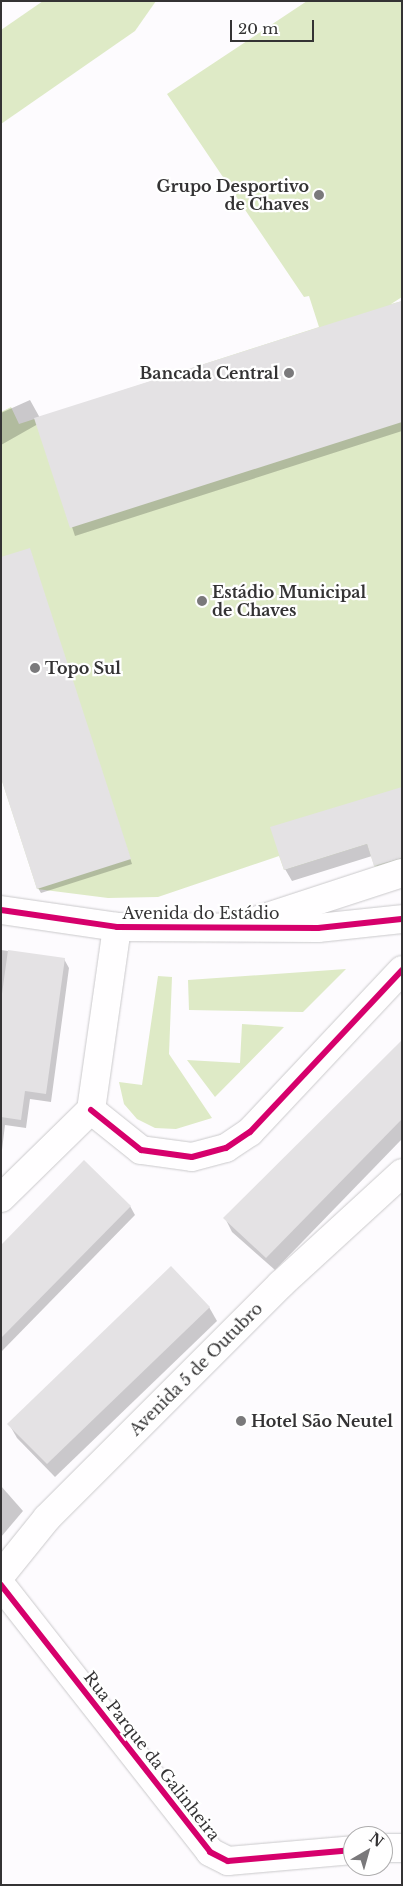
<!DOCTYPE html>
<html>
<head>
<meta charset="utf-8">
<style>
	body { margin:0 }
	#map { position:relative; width:403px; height:1886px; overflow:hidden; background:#fdfbfe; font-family:"Libre Baskerville",serif }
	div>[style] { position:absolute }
	.green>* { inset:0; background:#deeac6 }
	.shadow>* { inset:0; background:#0003 }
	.building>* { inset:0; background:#e4e2e4 }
	.roads { filter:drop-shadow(0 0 1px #cac9cb) drop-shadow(0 0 1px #cac9cb) }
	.minor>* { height:28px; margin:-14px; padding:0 14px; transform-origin:14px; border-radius:14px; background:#fffeff }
	.tertiary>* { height:28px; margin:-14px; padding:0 14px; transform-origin:14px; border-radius:14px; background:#fffeff }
	.secondary>* { height:28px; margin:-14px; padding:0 14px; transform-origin:14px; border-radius:14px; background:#fffeff }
	.cycleway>* { height:6px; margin:-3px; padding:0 3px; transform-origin:3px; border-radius:3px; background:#d6006c }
	.dots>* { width:14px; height:14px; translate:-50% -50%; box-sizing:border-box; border:2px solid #fff; border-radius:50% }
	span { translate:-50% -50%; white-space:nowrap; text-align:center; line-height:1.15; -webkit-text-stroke:4.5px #fff; paint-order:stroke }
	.poi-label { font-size:16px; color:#343334; font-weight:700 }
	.right { translate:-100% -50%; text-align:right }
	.left { translate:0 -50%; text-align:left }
	.street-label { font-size:16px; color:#343334 }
	.frame { position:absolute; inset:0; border:2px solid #343334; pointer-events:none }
	.north { position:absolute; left:343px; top:1826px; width:50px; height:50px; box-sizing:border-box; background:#fff; border:1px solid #aeadae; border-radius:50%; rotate:38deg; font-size:14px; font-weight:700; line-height:20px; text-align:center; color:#343334 }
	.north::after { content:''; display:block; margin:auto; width:18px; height:22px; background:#7a797b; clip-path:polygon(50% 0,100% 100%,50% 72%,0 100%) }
	.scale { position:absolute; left:230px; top:20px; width:84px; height:22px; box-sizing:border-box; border:2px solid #343334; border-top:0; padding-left:6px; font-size:15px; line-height:18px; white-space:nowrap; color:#343334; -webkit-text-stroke:4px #fff; paint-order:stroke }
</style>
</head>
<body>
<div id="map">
	<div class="green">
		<i style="clip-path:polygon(43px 1px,156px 1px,135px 31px,1px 124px,1px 30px)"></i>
		<i style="clip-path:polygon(307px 1px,402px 1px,402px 297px,391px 304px,402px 301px,402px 860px,375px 868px,367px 844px,284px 870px,279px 856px,158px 897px,108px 898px,37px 889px,1px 778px,1px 412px,11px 407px,19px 424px,319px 327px,309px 296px,304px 297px,167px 94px)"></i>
		<i style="clip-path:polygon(346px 969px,303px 1012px,189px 1010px,188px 980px)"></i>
		<i style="clip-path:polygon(158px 976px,172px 977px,169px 1054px,212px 1118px,176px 1129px,155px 1128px,137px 1119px,124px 1104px,119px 1082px,142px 1085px)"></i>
		<i style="clip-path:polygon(242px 1024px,284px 1027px,215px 1097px,187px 1060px,240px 1063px)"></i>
	</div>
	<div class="shadow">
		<i style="clip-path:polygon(402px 302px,402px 431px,75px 536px,38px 424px,1px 445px,1px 413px,30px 400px,40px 418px)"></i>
		<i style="clip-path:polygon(29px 549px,132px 864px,41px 893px,38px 888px)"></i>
		<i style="clip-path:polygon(402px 788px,402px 872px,382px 877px,372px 856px,292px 881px,285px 869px)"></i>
		<i style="clip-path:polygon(1px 950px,64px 959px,69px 968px,51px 1102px,30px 1099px,26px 1128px,5px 1125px,2px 1150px)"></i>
		<i style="clip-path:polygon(402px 1042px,402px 1139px,275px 1270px,232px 1232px,225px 1218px)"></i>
		<i style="clip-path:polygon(130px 1206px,135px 1215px,1px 1352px,1px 1247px)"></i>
		<i style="clip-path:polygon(209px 1307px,217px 1321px,55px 1477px,17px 1438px,9px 1424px)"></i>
		<i style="clip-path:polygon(1px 1486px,23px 1511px,1px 1537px)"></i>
	</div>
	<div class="building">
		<i style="clip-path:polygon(402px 301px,402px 422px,70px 528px,34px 418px)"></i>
		<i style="clip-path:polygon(30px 548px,131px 859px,37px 889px,1px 778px,1px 557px)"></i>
		<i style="clip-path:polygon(402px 787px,402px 858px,374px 866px,367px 844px,284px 870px,270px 827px)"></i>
		<i style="clip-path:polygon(8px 950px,65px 958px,46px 1094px,25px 1091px,21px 1120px,1px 1117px,1px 1001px)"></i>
		<i style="clip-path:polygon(402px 1040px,402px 1119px,266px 1258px,223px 1218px)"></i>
		<i style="clip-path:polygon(84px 1160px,131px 1206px,1px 1338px,1px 1245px)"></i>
		<i style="clip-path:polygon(171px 1266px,210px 1307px,47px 1464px,7px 1424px)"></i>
	</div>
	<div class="roads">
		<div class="minor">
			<i style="left:91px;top:1110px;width:64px;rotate:38.7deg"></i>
			<i style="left:141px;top:1150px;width:51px;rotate:7.8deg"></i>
			<i style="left:192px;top:1157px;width:35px;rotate:-15deg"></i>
			<i style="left:226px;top:1148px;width:29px;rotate:-34deg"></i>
			<i style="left:250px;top:1132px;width:222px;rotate:-46.8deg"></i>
			<i style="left:1px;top:1198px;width:126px;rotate:-44.4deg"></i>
			<i style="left:91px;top:1110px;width:185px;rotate:-81.9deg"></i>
			<i style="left:1px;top:1585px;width:339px;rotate:51.9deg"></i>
			<i style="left:210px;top:1852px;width:20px;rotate:27deg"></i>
			<i style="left:228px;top:1861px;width:125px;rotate:-5deg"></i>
			<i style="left:383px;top:1848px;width:19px"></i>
		</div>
		<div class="tertiary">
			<i style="left:1px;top:910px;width:117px;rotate:8.3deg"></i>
			<i style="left:117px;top:927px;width:201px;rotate:0.3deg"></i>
			<i style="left:318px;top:928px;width:84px;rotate:-6.1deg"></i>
			<i style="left:258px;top:920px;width:151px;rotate:-18.1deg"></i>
		</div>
		<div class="secondary">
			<i style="left:1px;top:1575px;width:73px;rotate:-51.1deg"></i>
			<i style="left:47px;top:1518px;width:331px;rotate:-45deg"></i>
			<i style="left:281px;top:1284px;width:164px;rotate:-42.5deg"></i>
		</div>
	</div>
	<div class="cycleway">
		<i style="left:1px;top:910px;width:117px;rotate:8.3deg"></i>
		<i style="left:117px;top:927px;width:201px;rotate:0.3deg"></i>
		<i style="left:318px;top:928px;width:84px;rotate:-6.1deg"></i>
		<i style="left:91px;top:1110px;width:64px;rotate:38.7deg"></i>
		<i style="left:141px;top:1150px;width:51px;rotate:7.8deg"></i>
		<i style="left:192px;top:1157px;width:35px;rotate:-15deg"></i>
		<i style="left:226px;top:1148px;width:29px;rotate:-34deg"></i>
		<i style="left:250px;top:1132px;width:222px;rotate:-46.8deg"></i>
		<i style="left:1px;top:1585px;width:339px;rotate:51.9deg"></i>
		<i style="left:210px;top:1852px;width:20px;rotate:27deg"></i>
		<i style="left:228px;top:1861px;width:125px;rotate:-5deg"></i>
	</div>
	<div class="dots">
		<i style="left:319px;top:195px;background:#7a797b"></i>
		<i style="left:289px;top:373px;background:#7a797b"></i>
		<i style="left:202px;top:601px;background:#7a797b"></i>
		<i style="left:35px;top:668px;background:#7a797b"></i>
		<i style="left:241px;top:1421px;background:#7a797b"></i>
	</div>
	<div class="poi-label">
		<span class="right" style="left:309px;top:195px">Grupo Desportivo<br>de Chaves</span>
		<span class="right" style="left:279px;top:373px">Bancada Central</span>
		<span class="left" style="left:212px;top:601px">Estádio Municipal<br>de Chaves</span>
		<span class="left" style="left:45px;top:668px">Topo Sul</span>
		<span class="left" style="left:251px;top:1421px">Hotel São Neutel</span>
	</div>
	<div class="street-label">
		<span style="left:201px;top:913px">Avenida do Estádio</span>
		<span style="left:196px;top:1369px;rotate:-45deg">Avenida 5 de Outubro</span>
		<span style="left:152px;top:1756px;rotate:52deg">Rua Parque da Galinheira</span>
	</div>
	<div class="frame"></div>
	<div class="north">N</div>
	<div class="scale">20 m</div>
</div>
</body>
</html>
